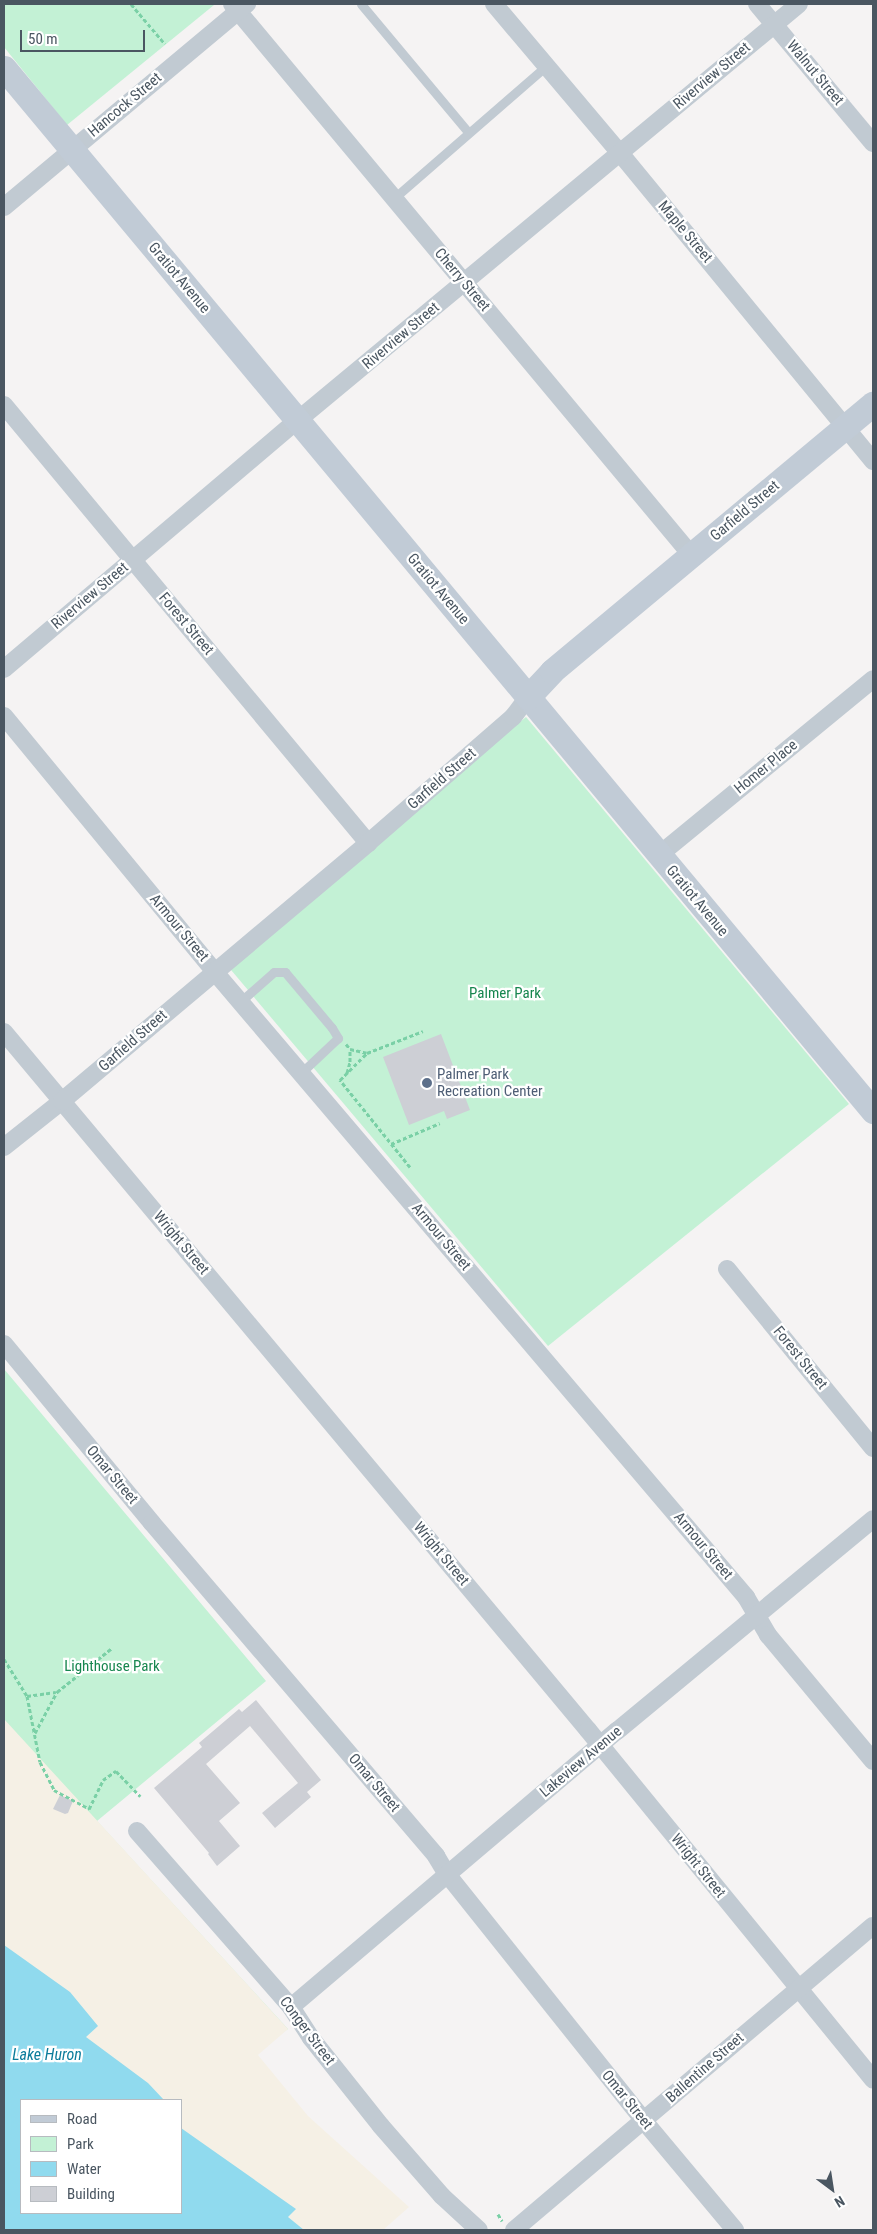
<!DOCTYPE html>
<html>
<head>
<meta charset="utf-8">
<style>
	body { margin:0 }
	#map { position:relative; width:877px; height:2234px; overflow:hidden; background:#f5f3f3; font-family:"Roboto Condensed",sans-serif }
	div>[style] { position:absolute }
	.green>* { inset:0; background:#c3f1d5 }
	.sand>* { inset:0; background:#f5f0e5 }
	.water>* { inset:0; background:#90daee }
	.building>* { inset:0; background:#cdcfd5 }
	.path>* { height:3px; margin-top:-1.5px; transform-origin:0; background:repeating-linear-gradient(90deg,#7ad0a6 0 4px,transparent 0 6.5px) }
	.lane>* { height:9px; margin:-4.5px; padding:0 4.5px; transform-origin:4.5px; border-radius:4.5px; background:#c1cad2 }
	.street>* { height:18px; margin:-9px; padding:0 9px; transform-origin:9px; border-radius:9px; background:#c1cad2 }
	.secondary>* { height:25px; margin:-12.5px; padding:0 12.5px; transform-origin:12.5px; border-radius:12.5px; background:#c1cbd6 }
	.dots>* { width:14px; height:14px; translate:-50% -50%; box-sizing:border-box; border:2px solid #fff; border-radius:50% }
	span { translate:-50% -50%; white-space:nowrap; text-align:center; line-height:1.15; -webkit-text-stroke:4.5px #fff; paint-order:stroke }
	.street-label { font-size:15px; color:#4a5661 }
	.park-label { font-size:15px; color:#17864f }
	.service-label { font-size:15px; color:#4e5e75 }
	.left { translate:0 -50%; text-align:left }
	.water-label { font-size:16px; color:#0c7c9b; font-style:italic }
	.frame { position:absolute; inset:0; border:5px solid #4a5661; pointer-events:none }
	.legend { position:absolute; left:20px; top:2099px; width:162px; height:115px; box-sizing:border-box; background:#fff; border:1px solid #b7bbc0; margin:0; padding:6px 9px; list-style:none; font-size:15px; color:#4a5661 }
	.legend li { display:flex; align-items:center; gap:10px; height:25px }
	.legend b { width:25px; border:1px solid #b7bbc0 }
	.north { position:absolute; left:807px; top:2164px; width:50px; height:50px; -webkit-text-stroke:4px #fff; paint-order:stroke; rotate:149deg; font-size:14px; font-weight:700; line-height:20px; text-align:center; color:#4a5661 }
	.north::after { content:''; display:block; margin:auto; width:18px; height:22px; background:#4a5661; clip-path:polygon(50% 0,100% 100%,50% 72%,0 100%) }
	.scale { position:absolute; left:20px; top:30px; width:125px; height:22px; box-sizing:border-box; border:2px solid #4a5661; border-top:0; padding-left:6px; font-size:15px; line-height:18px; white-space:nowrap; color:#4a5661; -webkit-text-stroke:4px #fff; paint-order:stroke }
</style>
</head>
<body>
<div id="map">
	<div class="green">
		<i style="clip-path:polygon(4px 4px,212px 4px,214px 5px,67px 125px,4px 47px)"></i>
		<i style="clip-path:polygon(526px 717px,849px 1104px,548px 1346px,226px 964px)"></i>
		<i style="clip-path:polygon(4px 1369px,266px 1681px,97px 1821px,288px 2029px,181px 2100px,4px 1945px)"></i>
	</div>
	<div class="sand">
		<i style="clip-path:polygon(4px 1719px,288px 2029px,258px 2055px,308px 2116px,409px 2207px,383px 2230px,272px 2230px,181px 2159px,181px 2100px,108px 2100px,4px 1982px)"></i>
	</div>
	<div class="water">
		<i style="clip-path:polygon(4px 1945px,70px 1992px,98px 2026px,86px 2037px,148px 2083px,164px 2100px,21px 2100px,21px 2213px,181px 2213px,181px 2128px,296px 2209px,288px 2217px,304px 2230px,4px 2230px)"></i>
	</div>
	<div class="building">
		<i style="clip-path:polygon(441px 1034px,470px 1110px,447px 1119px,444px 1111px,409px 1125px,383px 1057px)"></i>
		<i style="clip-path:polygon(256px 1700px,321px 1780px,307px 1792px,311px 1797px,275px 1828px,262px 1813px,298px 1783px,250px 1726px,206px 1764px,240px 1803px,219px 1821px,240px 1846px,217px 1866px,208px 1854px,209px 1853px,154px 1788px,202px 1747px,199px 1743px,239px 1709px,242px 1712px)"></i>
		<i style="clip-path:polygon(60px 1795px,73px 1801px,68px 1813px,65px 1814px,53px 1809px)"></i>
	</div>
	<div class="path">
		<i style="left:131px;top:4px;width:52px;rotate:49.6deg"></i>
		<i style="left:346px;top:1044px;width:6px;rotate:51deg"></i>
		<i style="left:350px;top:1049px;width:17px;rotate:13deg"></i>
		<i style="left:347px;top:1073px;width:11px;rotate:-75deg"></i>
		<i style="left:350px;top:1062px;width:13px;rotate:-90deg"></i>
		<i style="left:391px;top:1144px;width:53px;rotate:-23.2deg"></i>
		<i style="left:410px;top:1167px;width:112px;rotate:-128.8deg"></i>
		<i style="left:340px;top:1080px;width:38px;rotate:-45deg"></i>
		<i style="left:367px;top:1053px;width:60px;rotate:-21.4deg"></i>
		<i style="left:4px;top:1659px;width:44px;rotate:58.1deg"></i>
		<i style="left:27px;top:1696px;width:67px;rotate:78.9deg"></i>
		<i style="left:40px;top:1762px;width:31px;rotate:63deg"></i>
		<i style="left:54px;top:1790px;width:40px;rotate:28deg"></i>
		<i style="left:89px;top:1809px;width:32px;rotate:-64deg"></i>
		<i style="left:103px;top:1780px;width:16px;rotate:-35deg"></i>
		<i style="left:116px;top:1771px;width:35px;rotate:46deg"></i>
		<i style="left:27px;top:1696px;width:29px;rotate:-8deg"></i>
		<i style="left:35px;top:1733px;width:47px;rotate:-61.8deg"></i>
		<i style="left:57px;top:1692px;width:70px;rotate:-38.7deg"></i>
		<i style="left:498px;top:2214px;width:8px;rotate:60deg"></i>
	</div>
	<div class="lane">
		<i style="left:361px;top:4px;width:167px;rotate:50.1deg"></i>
		<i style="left:393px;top:199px;width:203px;rotate:-41deg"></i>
		<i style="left:241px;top:1001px;width:44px;rotate:-41.3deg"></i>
		<i style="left:274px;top:972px;width:11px"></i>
		<i style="left:285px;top:972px;width:73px;rotate:50deg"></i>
		<i style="left:332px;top:1028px;width:12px;rotate:59deg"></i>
		<i style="left:338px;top:1038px;width:50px;rotate:136.6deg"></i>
	</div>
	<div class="street">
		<i style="left:232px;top:4px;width:719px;rotate:50.19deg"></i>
		<i style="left:494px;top:4px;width:195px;rotate:49.8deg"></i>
		<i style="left:620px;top:153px;width:399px;rotate:50.6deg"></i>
		<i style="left:757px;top:4px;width:181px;rotate:50.2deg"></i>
		<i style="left:4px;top:207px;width:317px;rotate:-39.9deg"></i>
		<i style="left:4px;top:405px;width:570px;rotate:50.27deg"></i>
		<i style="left:4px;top:669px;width:385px;rotate:-40.3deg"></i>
		<i style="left:298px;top:420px;width:651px;rotate:-39.7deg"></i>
		<i style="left:4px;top:716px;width:330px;rotate:50.5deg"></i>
		<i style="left:214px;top:971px;width:822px;rotate:49.64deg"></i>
		<i style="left:746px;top:1597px;width:44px;rotate:59.9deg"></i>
		<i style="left:768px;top:1635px;width:164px;rotate:50.2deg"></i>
		<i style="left:659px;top:855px;width:277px;rotate:-39.4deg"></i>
		<i style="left:4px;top:1032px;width:910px;rotate:50.08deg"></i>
		<i style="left:588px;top:1730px;width:451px;rotate:50.8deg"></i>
		<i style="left:4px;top:1147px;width:74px;rotate:-38.4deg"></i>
		<i style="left:62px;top:1101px;width:400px;rotate:-40.1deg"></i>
		<i style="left:368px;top:843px;width:192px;rotate:-41deg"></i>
		<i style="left:513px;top:717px;width:25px;rotate:-53deg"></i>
		<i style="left:727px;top:1269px;width:231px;rotate:50.8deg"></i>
		<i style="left:4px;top:1344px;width:232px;rotate:50.4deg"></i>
		<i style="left:152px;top:1523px;width:438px;rotate:49.5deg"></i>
		<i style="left:436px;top:1856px;width:21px;rotate:59deg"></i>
		<i style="left:447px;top:1874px;width:316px;rotate:51.4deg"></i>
		<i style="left:644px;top:2121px;width:142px;rotate:50.1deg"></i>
		<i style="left:137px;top:1831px;width:234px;rotate:48.8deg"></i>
		<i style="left:291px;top:2007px;width:37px;rotate:57deg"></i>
		<i style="left:311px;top:2038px;width:112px;rotate:51.5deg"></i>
		<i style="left:381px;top:2126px;width:93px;rotate:48.9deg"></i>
		<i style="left:442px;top:2196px;width:50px;rotate:42.6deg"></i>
		<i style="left:291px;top:2007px;width:427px;rotate:-40.3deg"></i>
		<i style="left:617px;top:1731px;width:332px;rotate:-39.6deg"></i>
		<i style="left:514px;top:2230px;width:470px;rotate:-40.3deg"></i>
	</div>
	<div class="secondary">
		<i style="left:4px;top:68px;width:1358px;rotate:50.2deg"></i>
		<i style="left:528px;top:697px;width:35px;rotate:-47deg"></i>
		<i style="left:552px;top:671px;width:418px;rotate:-39.8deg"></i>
	</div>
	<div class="dots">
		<i style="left:427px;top:1083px;background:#5c6f8a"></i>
	</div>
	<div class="street-label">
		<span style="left:815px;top:73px;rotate:50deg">Walnut Street</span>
		<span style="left:712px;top:76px;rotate:-40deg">Riverview Street</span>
		<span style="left:125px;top:105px;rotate:-40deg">Hancock Street</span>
		<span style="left:685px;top:232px;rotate:50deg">Maple Street</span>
		<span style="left:179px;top:278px;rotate:50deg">Gratiot Avenue</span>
		<span style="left:462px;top:280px;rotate:50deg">Cherry Street</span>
		<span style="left:401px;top:336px;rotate:-40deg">Riverview Street</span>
		<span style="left:745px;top:511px;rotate:-40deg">Garfield Street</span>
		<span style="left:438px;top:589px;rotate:50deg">Gratiot Avenue</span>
		<span style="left:90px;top:596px;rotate:-40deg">Riverview Street</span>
		<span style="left:186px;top:624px;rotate:50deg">Forest Street</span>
		<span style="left:766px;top:767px;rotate:-39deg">Homer Place</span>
		<span style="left:442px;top:779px;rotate:-41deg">Garfield Street</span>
		<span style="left:697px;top:901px;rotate:50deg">Gratiot Avenue</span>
		<span style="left:179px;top:928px;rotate:50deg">Armour Street</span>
		<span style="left:133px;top:1041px;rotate:-41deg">Garfield Street</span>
		<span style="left:441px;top:1237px;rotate:50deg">Armour Street</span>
		<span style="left:181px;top:1243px;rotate:50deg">Wright Street</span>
		<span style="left:800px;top:1358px;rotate:51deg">Forest Street</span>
		<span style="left:112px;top:1475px;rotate:50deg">Omar Street</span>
		<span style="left:703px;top:1546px;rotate:50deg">Armour Street</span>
		<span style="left:441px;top:1554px;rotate:50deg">Wright Street</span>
		<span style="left:581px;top:1762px;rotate:-40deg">Lakeview Avenue</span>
		<span style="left:374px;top:1783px;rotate:50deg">Omar Street</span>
		<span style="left:698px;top:1866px;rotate:51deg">Wright Street</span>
		<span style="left:307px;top:2031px;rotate:53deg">Conger Street</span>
		<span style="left:705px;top:2068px;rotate:-41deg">Ballentine Street</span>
		<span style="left:627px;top:2100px;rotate:51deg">Omar Street</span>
	</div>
	<div class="park-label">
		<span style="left:505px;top:994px">Palmer Park</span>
		<span style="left:112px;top:1667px">Lighthouse Park</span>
	</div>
	<div class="service-label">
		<span class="left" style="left:437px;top:1083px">Palmer Park<br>Recreation Center</span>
	</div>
	<div class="water-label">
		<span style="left:47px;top:2055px">Lake Huron</span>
	</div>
	<div class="frame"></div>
	<ul class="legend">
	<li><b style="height:6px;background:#c1cbd6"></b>Road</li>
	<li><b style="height:14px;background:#c3f1d5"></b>Park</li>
	<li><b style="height:14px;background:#90daee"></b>Water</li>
	<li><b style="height:14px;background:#cdcfd5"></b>Building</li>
	</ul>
	<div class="north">N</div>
	<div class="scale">50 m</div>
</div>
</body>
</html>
